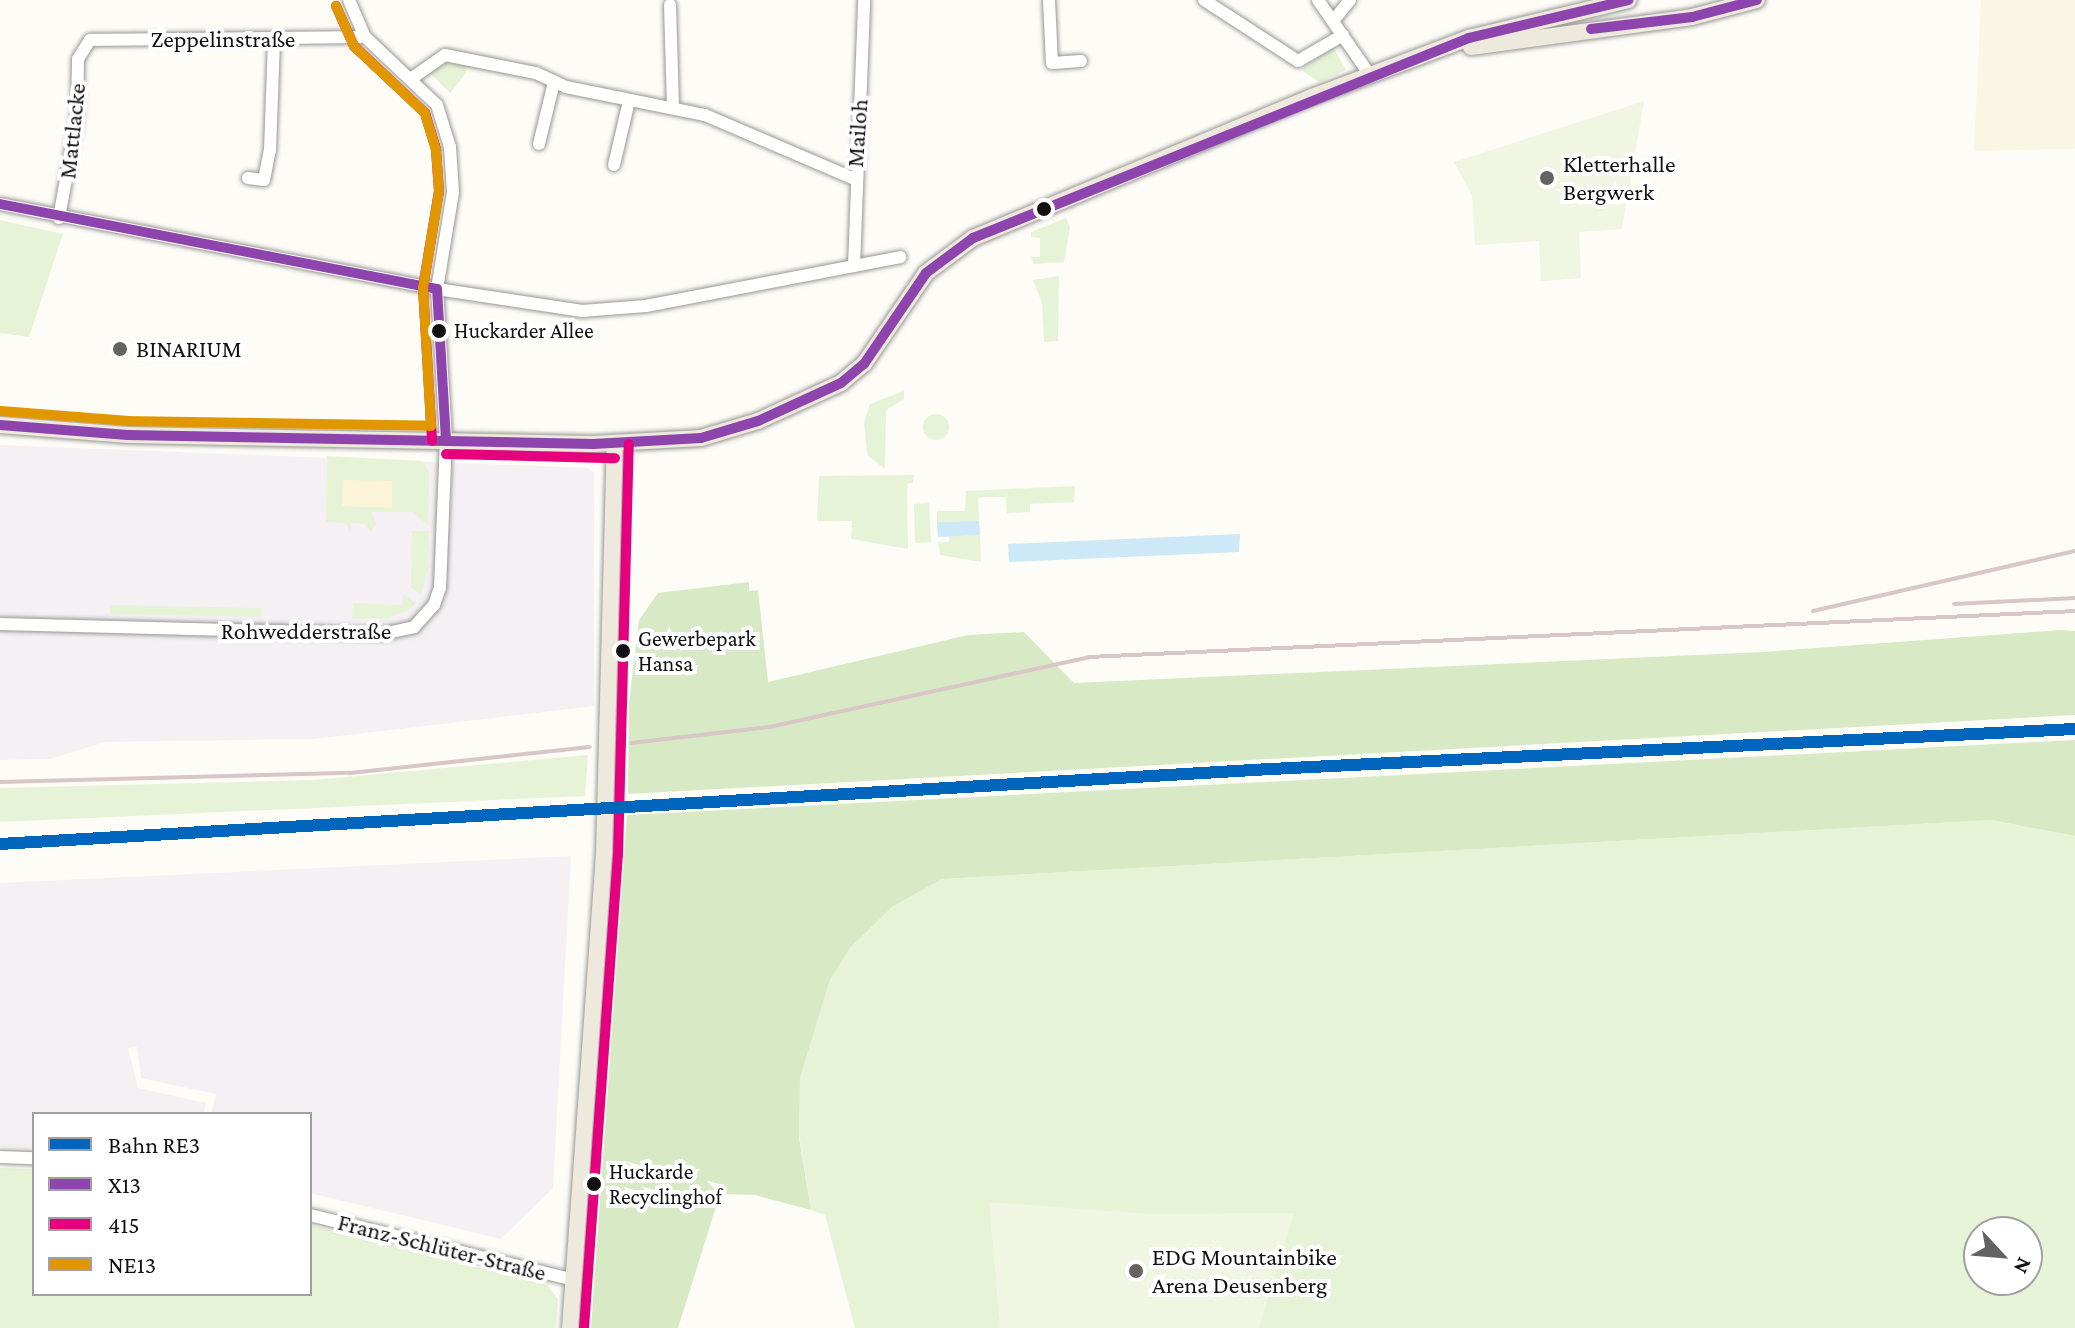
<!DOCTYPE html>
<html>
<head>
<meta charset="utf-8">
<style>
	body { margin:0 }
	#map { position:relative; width:2075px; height:1328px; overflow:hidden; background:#fdfcf7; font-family:"Crimson Pro",serif }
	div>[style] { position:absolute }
	.industrial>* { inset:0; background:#f5f0f3 }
	.farmland>* { inset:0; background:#f9f7e4 }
	.green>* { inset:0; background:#e7f3d7 }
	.round { border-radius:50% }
	.forest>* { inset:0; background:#d8eac5 }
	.sand>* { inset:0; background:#fcf4d9 }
	.pitch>* { inset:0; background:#f0f6e1 }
	.water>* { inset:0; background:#cde8f7 }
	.roads { filter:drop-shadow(0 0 2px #979795) drop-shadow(0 0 2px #979795) }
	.minor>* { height:12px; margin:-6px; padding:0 6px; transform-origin:6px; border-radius:6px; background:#fffffe }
	.major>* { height:16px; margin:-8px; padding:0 8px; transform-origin:8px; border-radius:8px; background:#ede9dc }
	.rail>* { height:4px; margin:-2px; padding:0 2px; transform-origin:2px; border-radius:2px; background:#d9c6c7 }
	.bus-1>* { height:10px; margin:-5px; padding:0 5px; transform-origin:5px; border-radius:5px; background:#8e44ad }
	.bus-2>* { height:10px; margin:-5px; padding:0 5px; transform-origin:5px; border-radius:5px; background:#e5007d }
	.bus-3>* { height:10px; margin:-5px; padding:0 5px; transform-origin:5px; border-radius:5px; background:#e09702 }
	.rail-1>* { height:12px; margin:-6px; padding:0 6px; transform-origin:6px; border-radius:6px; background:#0065bd }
	.dots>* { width:22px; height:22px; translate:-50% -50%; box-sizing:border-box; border:4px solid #fff; border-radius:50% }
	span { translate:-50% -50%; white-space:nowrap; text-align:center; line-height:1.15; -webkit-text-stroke:8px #fff; paint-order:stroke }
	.bus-label { font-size:22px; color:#111 }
	.left { translate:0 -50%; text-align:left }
	.street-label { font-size:24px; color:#111 }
	.poi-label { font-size:24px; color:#111 }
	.legend { position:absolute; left:32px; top:1112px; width:280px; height:184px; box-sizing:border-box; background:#fff; border:2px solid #a0a0a0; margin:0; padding:10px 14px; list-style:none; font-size:24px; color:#111 }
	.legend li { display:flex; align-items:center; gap:16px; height:40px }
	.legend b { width:40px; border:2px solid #a0a0a0 }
	.north { position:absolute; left:1963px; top:1216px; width:80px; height:80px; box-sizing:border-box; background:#fff; border:2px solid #a0a0a0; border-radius:50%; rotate:116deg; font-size:22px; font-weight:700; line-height:32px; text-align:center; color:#111 }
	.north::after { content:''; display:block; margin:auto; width:28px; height:36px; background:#646362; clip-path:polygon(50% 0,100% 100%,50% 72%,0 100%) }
</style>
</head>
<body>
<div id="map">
	<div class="industrial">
		<i style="clip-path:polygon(0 445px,588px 468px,594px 473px,594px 706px,314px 739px,105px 742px,50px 759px,0 760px)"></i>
		<i style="clip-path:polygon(571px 856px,553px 1188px,501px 1239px,310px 1193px,310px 1114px,211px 1114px,216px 1094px,141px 1078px,137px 1047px,128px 1048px,138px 1088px,206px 1103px,204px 1114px,34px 1114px,34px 1148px,0 1147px,0 883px)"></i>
	</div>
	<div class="farmland">
		<i style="clip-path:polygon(1981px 0,2075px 0,2075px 149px,1974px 151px)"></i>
	</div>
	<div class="green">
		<i style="clip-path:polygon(1333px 47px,1346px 70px,1319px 82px,1301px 70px)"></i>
		<i style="clip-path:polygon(443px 61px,467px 62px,466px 73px,450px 93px,429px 72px)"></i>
		<i style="clip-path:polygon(1066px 218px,1070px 227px,1064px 262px,1034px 264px,1031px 257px,1040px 257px,1040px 238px,1031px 237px,1031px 232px)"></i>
		<i style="clip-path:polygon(0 220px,63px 234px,29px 337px,0 333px)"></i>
		<i style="clip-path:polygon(1059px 276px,1058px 341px,1044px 342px,1042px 303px,1033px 280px)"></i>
		<i style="clip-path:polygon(904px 391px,904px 399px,886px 410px,885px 469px,867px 455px,864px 422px,870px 404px)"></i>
		<i class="round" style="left:923px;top:414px;width:26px;height:26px"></i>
		<i style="clip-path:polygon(327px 456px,423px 461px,429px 472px,428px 525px,412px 512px,372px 512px,376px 524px,371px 532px,365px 524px,350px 523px,351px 533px,345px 523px,326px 522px)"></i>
		<i style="clip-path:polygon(914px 475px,913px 483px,907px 484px,908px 549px,851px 539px,852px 521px,817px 521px,819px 476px)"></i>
		<i style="clip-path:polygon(1075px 486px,1074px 502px,1030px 504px,1030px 512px,1007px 513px,1006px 497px,984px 497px,978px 498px,979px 521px,937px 522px,937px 511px,965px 511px,966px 491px)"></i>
		<i style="clip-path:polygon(929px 503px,931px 542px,915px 543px,914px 504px)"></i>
		<i style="clip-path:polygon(412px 531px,429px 531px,428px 570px,421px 595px,411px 587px)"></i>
		<i style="clip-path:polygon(980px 535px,981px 562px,940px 555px,938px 542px,949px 542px,949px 536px)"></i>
		<i style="clip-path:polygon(403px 594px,416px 603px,409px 610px,387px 618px,352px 619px,353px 603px,402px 605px)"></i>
		<i style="clip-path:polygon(110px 605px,262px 608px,261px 617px,110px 614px)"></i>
		<i style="clip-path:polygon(588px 755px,585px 796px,0 822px,0 788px,313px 780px)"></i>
		<i style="clip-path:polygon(evenodd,1991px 820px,2075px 836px,2075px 1328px,855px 1328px,825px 1215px,811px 1210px,799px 1135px,800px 1078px,830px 980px,850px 948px,892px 907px,942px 879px,1991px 820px,1979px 1232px,2027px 1232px,2027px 1280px,1979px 1280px,1979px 1232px)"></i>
		<i style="clip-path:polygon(0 1168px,34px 1169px,34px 1294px,310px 1294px,310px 1225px,547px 1285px,558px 1299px,556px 1328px,0 1328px)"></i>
	</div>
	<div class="forest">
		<i style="clip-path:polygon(749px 582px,749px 591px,758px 590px,768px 682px,968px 635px,1024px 632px,1074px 683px,1762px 652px,2061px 630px,2075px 631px,2075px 715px,628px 794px,629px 702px,639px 620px,658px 593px)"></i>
		<i style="clip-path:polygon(2075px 740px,2075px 836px,1991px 820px,942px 879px,892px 907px,850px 948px,830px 980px,800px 1078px,799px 1138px,811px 1210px,755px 1195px,720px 1194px,678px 1328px,591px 1328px,627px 815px)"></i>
	</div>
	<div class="sand">
		<i style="clip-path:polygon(343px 480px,392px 481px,392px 508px,342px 506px)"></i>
	</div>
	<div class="pitch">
		<i style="clip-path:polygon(1644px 101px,1622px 229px,1579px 232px,1581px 278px,1541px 281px,1539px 241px,1475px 245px,1472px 195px,1454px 162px)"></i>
		<i style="clip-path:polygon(989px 1202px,1147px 1214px,1294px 1213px,1259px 1328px,1000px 1328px)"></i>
	</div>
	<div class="water">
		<i style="clip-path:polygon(979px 521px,980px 535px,938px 537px,937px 522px)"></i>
		<i style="clip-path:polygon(1240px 534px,1239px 552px,1009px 562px,1008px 544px)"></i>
	</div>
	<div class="roads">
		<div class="minor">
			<i style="left:1049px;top:0;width:63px;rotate:87.3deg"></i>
			<i style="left:1052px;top:63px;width:29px;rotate:-4deg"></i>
			<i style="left:1204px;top:0;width:112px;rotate:33deg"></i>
			<i style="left:1298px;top:61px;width:52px;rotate:-30deg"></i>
			<i style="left:1318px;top:0;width:91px;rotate:55.3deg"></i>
			<i style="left:670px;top:5px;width:102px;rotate:88.3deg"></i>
			<i style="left:1333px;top:21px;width:27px;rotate:-51deg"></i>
			<i style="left:412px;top:78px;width:40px;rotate:-34.9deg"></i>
			<i style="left:445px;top:55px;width:93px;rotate:11.2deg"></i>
			<i style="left:536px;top:73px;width:33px;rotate:25deg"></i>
			<i style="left:566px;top:87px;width:142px;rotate:11.4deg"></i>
			<i style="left:705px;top:115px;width:162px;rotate:23.2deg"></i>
			<i style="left:539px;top:144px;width:64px;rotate:-76.4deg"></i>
			<i style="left:614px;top:165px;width:66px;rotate:-76.8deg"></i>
			<i style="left:248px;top:178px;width:16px;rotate:7deg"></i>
			<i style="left:264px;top:180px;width:31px;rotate:-79deg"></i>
			<i style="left:270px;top:150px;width:110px;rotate:-87.9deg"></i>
			<i style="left:0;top:204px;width:445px;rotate:11deg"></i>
			<i style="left:437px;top:289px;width:147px;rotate:8.6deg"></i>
			<i style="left:582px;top:311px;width:64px;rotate:-4.5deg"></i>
			<i style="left:646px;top:306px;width:259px;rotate:-10.9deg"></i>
			<i style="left:59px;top:218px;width:102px;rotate:-79.8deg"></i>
			<i style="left:77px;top:118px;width:59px;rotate:-89deg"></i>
			<i style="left:78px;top:59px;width:22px;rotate:-58deg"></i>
			<i style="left:90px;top:40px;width:275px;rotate:-0.6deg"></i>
			<i style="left:854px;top:266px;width:266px;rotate:-87.8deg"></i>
			<i style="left:0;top:624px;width:382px;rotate:1.5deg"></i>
			<i style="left:382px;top:634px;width:33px;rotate:-12deg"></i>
			<i style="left:414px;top:627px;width:30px;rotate:-48deg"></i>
			<i style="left:434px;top:605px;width:18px;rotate:-71deg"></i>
			<i style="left:440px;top:588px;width:148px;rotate:-87.7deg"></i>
			<i style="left:446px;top:440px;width:151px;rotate:-93.4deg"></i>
			<i style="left:437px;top:289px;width:98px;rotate:-80.6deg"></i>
			<i style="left:453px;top:192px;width:45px;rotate:-93.8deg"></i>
			<i style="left:450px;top:147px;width:44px;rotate:-107.2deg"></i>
			<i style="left:437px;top:105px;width:99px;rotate:-136.6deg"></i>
			<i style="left:365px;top:37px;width:40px;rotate:-113.4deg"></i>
			<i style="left:0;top:1157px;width:34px;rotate:2deg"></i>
			<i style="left:310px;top:1215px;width:272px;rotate:13.8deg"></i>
		</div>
		<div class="major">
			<i style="left:1471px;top:47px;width:223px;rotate:-7.7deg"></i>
			<i style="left:1692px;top:17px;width:67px;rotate:-14.7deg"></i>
			<i style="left:0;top:425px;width:128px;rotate:4.5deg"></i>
			<i style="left:128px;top:435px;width:465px;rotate:1.1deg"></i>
			<i style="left:593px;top:444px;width:108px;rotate:-3.2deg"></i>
			<i style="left:701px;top:438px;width:59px;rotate:-16.6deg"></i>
			<i style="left:758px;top:421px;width:91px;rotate:-24.6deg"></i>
			<i style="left:841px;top:383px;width:30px;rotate:-40deg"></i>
			<i style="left:864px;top:364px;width:110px;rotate:-55.7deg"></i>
			<i style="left:926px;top:273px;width:59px;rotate:-36.7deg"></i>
			<i style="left:973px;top:238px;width:367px;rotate:-22.6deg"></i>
			<i style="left:1312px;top:97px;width:168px;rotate:-20.6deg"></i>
			<i style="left:1469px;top:38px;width:164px;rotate:-13.4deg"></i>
			<i style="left:570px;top:1328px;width:475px;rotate:-85.9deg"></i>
			<i style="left:604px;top:854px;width:410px;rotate:-88.5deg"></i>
		</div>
	</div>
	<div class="rail">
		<i style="left:1954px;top:604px;width:121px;rotate:-2.8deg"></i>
		<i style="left:1813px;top:611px;width:269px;rotate:-12.9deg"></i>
		<i style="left:631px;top:743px;width:139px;rotate:-6.6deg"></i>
		<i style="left:769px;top:727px;width:328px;rotate:-12.3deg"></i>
		<i style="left:1089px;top:657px;width:987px;rotate:-2.67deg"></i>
		<i style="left:0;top:782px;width:350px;rotate:-1.5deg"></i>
		<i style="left:350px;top:773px;width:241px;rotate:-6.2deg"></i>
	</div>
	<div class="bus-1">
		<i style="left:1591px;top:29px;width:102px;rotate:-6.8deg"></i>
		<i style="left:1692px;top:17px;width:67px;rotate:-14.7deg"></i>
		<i style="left:0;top:204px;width:445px;rotate:11deg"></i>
		<i style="left:437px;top:289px;width:151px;rotate:86.6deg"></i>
		<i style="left:0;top:425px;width:128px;rotate:4.5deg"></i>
		<i style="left:128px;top:435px;width:465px;rotate:1.1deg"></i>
		<i style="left:593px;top:444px;width:108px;rotate:-3.2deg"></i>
		<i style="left:701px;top:438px;width:59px;rotate:-16.6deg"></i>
		<i style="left:758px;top:421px;width:91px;rotate:-24.6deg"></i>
		<i style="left:841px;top:383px;width:30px;rotate:-40deg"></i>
		<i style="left:864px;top:364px;width:110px;rotate:-55.7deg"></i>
		<i style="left:926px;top:273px;width:59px;rotate:-36.7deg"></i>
		<i style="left:973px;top:238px;width:535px;rotate:-21.96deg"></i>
		<i style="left:1469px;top:38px;width:164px;rotate:-13.4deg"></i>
	</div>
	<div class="bus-2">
		<i style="left:336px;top:6px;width:44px;rotate:65.8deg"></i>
		<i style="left:354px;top:46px;width:98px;rotate:43.3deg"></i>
		<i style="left:425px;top:113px;width:39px;rotate:73deg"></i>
		<i style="left:436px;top:150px;width:41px;rotate:85.8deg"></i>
		<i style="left:439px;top:191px;width:98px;rotate:99.4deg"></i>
		<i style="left:423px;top:288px;width:153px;rotate:86.6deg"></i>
		<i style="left:446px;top:454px;width:169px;rotate:1.4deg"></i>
		<i style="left:584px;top:1328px;width:474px;rotate:-85.9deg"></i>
		<i style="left:618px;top:855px;width:411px;rotate:-88.5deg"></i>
	</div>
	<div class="bus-3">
		<i style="left:1px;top:411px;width:128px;rotate:4.5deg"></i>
		<i style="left:129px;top:421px;width:302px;rotate:0.9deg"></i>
		<i style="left:431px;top:426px;width:138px;rotate:-93.3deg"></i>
		<i style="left:423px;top:288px;width:98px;rotate:-80.6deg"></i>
		<i style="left:439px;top:191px;width:41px;rotate:-94.2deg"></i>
		<i style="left:436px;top:150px;width:39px;rotate:-107deg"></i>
		<i style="left:425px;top:113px;width:98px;rotate:-136.7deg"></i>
		<i style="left:354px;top:46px;width:44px;rotate:-114.2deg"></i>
	</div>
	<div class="rail-1">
		<i style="left:0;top:844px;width:1273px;rotate:-3.38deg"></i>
		<i style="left:1271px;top:769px;width:805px;rotate:-2.85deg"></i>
	</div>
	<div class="dots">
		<i style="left:1547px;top:178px;background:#646362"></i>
		<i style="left:1044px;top:209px;background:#111"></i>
		<i style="left:439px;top:331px;background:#111"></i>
		<i style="left:120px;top:349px;background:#646362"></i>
		<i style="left:623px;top:651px;background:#111"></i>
		<i style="left:594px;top:1184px;background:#111"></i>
		<i style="left:1136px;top:1271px;background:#646362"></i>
	</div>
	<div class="bus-label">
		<span class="left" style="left:454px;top:331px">Huckarder Allee</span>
		<span class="left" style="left:638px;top:651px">Gewerbepark<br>Hansa</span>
		<span class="left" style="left:609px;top:1184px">Huckarde<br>Recyclinghof</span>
	</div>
	<div class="street-label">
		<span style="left:223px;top:39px">Zeppelinstraße</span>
		<span style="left:72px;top:131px;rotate:-84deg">Mattlacke</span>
		<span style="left:857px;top:133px;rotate:-86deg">Mailoh</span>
		<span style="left:306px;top:631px">Rohwedderstraße</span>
		<span style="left:442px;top:1247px;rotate:14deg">Franz-Schlüter-Straße</span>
	</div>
	<div class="poi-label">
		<span class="left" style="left:1563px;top:178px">Kletterhalle<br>Bergwerk</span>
		<span class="left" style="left:136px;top:349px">BINARIUM</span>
		<span class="left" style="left:1152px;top:1271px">EDG Mountainbike<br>Arena Deusenberg</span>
	</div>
	<ul class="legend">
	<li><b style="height:10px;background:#0065bd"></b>Bahn RE3</li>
	<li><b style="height:10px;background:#8e44ad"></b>X13</li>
	<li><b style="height:10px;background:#e5007d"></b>415</li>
	<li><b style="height:10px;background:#e09702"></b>NE13</li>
	</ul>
	<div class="north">N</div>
</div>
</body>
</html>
